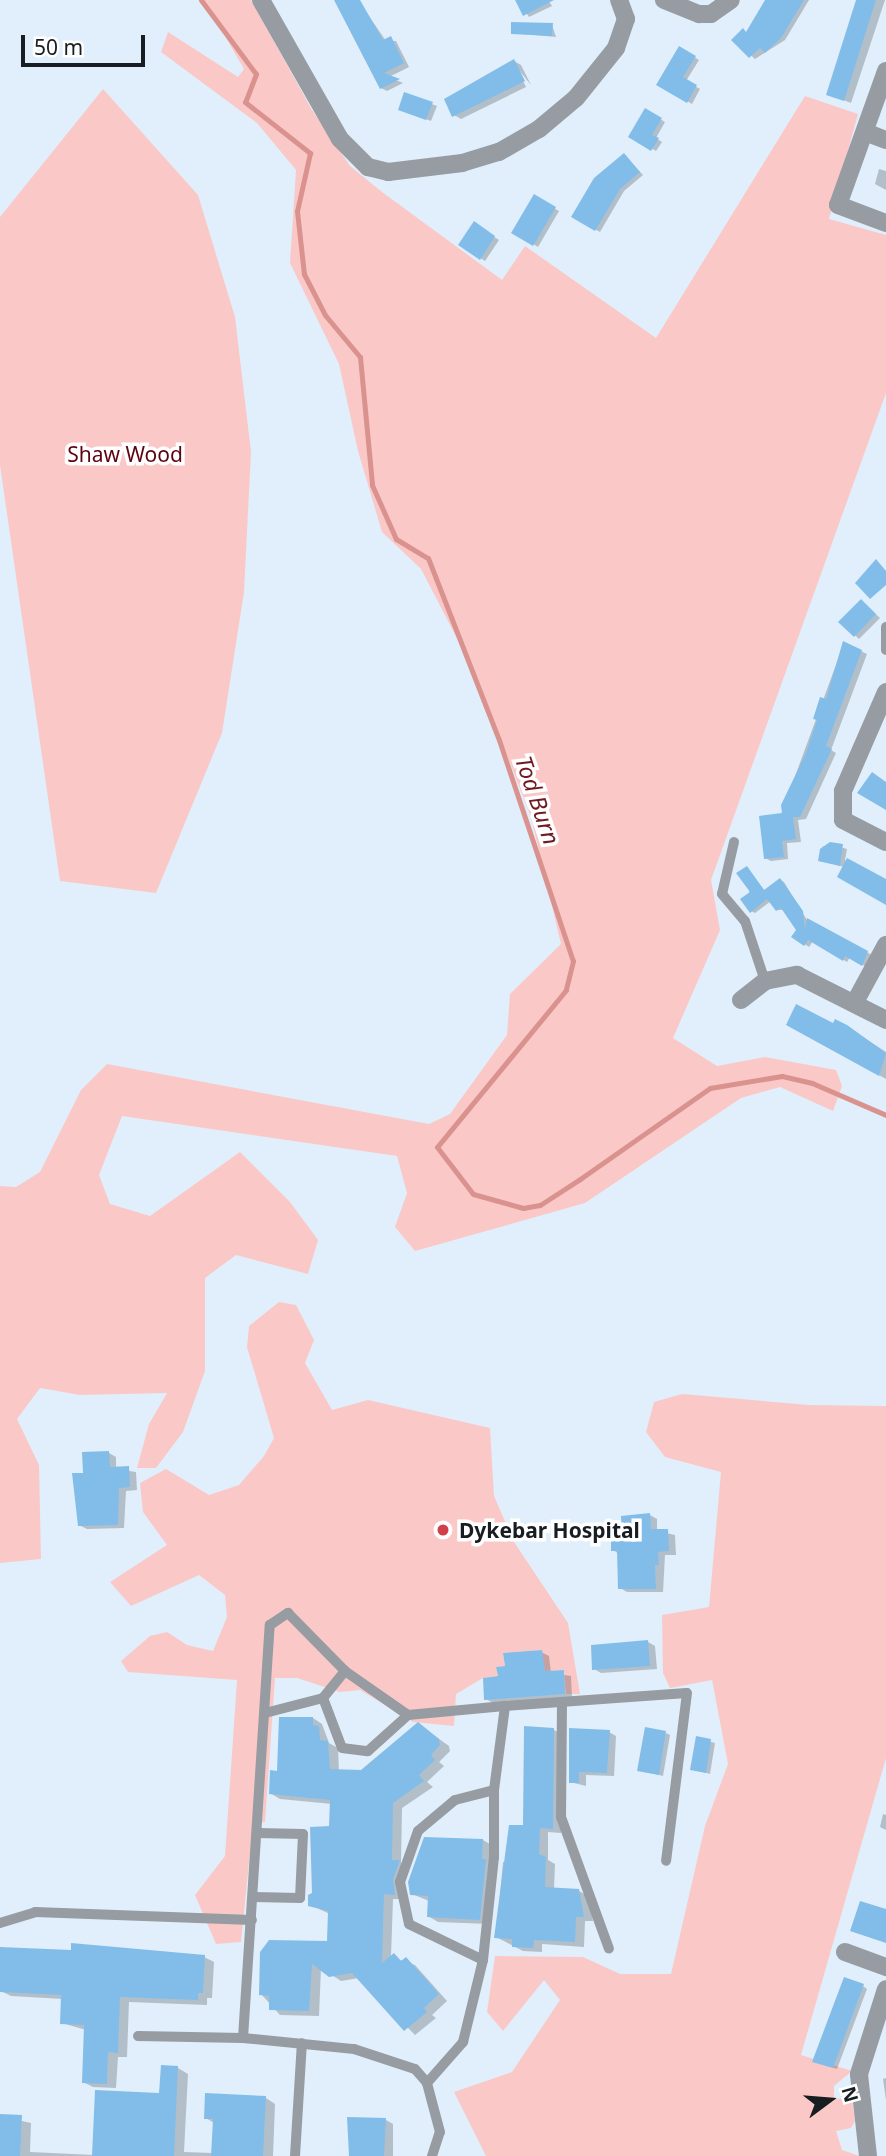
<!DOCTYPE html>
<html>
<head>
<meta charset="utf-8">
<style>
	body { margin:0 }
	#map { position:relative; width:886px; height:2156px; overflow:hidden; background:#e0effb; font-family:"Noto Sans",sans-serif }
	div>[style] { position:absolute }
	.green>* { inset:0; background:#fac9c7 }
	.shadow>* { inset:0; background:#0003 }
	.stream>* { height:5px; margin:-2.5px; padding:0 2.5px; transform-origin:2.5px; border-radius:2.5px; background:#da928f }
	.building>* { inset:0; background:#82bde9 }
	.lane>* { height:10px; margin:-5px; padding:0 5px; transform-origin:5px; border-radius:5px; background:#969ca1 }
	.street>* { height:18px; margin:-9px; padding:0 9px; transform-origin:9px; border-radius:9px; background:#969ca1 }
	.dots>* { width:19px; height:19px; translate:-50% -50%; box-sizing:border-box; border:4px solid #fff; border-radius:50% }
	span { translate:-50% -50%; white-space:nowrap; text-align:center; line-height:1.15; -webkit-text-stroke:7px #fff; paint-order:stroke }
	.park-label { font-size:21px; color:#5d0412 }
	.poi-label { font-size:21px; color:#181d21; font-weight:700 }
	.left { translate:0 -50%; text-align:left }
	.water-label { font-size:23px; color:#6f1a20; font-style:italic }
	.north { position:absolute; left:795px; top:2065px; width:70px; height:70px; -webkit-text-stroke:5px #fff; paint-order:stroke; rotate:74deg; font-size:19px; font-weight:700; line-height:28px; text-align:center; color:#181d21 }
	.north::after { content:''; display:block; margin:auto; width:24px; height:32px; background:#181d21; clip-path:polygon(50% 0,100% 100%,50% 72%,0 100%) }
	.scale { position:absolute; left:21px; top:35px; width:124px; height:32px; box-sizing:border-box; border:4px solid #181d21; border-top:0; padding-left:9px; font-size:21px; line-height:24px; white-space:nowrap; color:#181d21; -webkit-text-stroke:5px #fff; paint-order:stroke }
</style>
</head>
<body>
<div id="map">
	<div class="green">
		<i style="clip-path:polygon(204px 0,251px 0,312px 110px,350px 166px,382px 192px,502px 280px,525px 246px,656px 338px,805px 96px,858px 114px,829px 219px,886px 235px,886px 393px,711px 880px,720px 930px,673px 1038px,717px 1066px,765px 1057px,836px 1070px,842px 1086px,833px 1111px,780px 1087px,741px 1098px,585px 1203px,415px 1251px,395px 1227px,407px 1193px,397px 1156px,122px 1116px,99px 1175px,110px 1204px,150px 1216px,240px 1152px,290px 1202px,318px 1240px,308px 1274px,236px 1255px,205px 1278px,205px 1371px,183px 1432px,156px 1468px,137px 1468px,149px 1424px,167px 1393px,80px 1395px,40px 1388px,17px 1419px,39px 1465px,41px 1559px,0 1563px,0 1186px,16px 1187px,40px 1172px,81px 1090px,107px 1064px,429px 1124px,450px 1114px,507px 1035px,510px 994px,561px 944px,531px 817px,476px 675px,421px 569px,382px 532px,358px 451px,339px 364px,290px 263px,296px 170px,257px 123px,161px 52px,168px 32px,238px 77px,244px 69px)"></i>
		<i style="clip-path:polygon(103px 89px,198px 195px,235px 317px,251px 452px,244px 592px,222px 733px,156px 893px,60px 881px,0 465px,0 217px)"></i>
		<i style="clip-path:polygon(279px 1302px,296px 1305px,314px 1340px,305px 1363px,332px 1410px,368px 1400px,490px 1428px,494px 1496px,514px 1542px,568px 1623px,580px 1694px,566px 1694px,564px 1670px,545px 1671px,541px 1650px,503px 1653px,505px 1666px,496px 1667px,498px 1676px,483px 1678px,456px 1694px,454px 1726px,413px 1722px,360px 1690px,340px 1692px,297px 1678px,275px 1678px,265px 1822px,253px 1823px,241px 1942px,216px 1944px,195px 1895px,225px 1856px,237px 1680px,128px 1672px,121px 1661px,150px 1636px,167px 1632px,187px 1645px,213px 1651px,227px 1617px,225px 1595px,199px 1575px,131px 1606px,110px 1582px,167px 1545px,143px 1512px,140px 1483px,166px 1469px,209px 1495px,239px 1485px,264px 1456px,274px 1438px,247px 1347px,249px 1326px)"></i>
		<i style="clip-path:polygon(682px 1394px,809px 1405px,886px 1406px,886px 1758px,801px 2055px,852px 2071px,834px 2086px,834px 2099px,852px 2098px,855px 2121px,851px 2128px,836px 2131px,842px 2150px,860px 2156px,486px 2156px,454px 2092px,512px 2072px,560px 2000px,544px 1980px,503px 2031px,487px 2012px,495px 1956px,583px 1957px,620px 1974px,671px 1974px,705px 1826px,728px 1764px,712px 1680px,670px 1688px,663px 1673px,662px 1615px,709px 1607px,721px 1472px,665px 1457px,646px 1432px,654px 1402px)"></i>
	</div>
	<div class="shadow">
		<i style="clip-path:polygon(336px 0,358px 0,386px 41px,396px 41px,409px 67px,389px 77px,403px 83px,387px 91px,381px 88px)"></i>
		<i style="clip-path:polygon(518px 0,548px 0,552px 6px,529px 17px)"></i>
		<i style="clip-path:polygon(771px 0,809px 0,785px 40px,755px 59px,734px 40px,747px 33px)"></i>
		<i style="clip-path:polygon(859px 0,885px 0,851px 103px,828px 94px)"></i>
		<i style="clip-path:polygon(552px 25px,556px 37px,512px 33px)"></i>
		<i style="clip-path:polygon(680px 48px,699px 60px,686px 81px,700px 89px,692px 104px,659px 84px)"></i>
		<i style="clip-path:polygon(514px 61px,521px 65px,531px 85px,515px 65px,526px 87px,461px 119px,454px 115px)"></i>
		<i style="clip-path:polygon(405px 94px,437px 106px,431px 121px,404px 111px)"></i>
		<i style="clip-path:polygon(646px 111px,665px 122px,656px 138px,662px 142px,656px 151px,631px 136px)"></i>
		<i style="clip-path:polygon(624px 155px,643px 175px,624px 191px,600px 232px,573px 217px)"></i>
		<i style="clip-path:polygon(879px 169px,886px 171px,886px 190px,875px 184px)"></i>
		<i style="clip-path:polygon(534px 197px,559px 211px,538px 247px,514px 232px)"></i>
		<i style="clip-path:polygon(474px 224px,499px 240px,485px 261px,460px 245px)"></i>
		<i style="clip-path:polygon(865px 604px,880px 618px,859px 639px,841px 622px)"></i>
		<i style="clip-path:polygon(844px 643px,867px 654px,831px 750px,836px 753px,806px 819px,798px 820px,801px 842px,787px 843px,788px 859px,771px 861px,765px 858px)"></i>
		<i style="clip-path:polygon(830px 844px,847px 849px,845px 860px,886px 884px,886px 905px,844px 867px,820px 860px,822px 847px)"></i>
		<i style="clip-path:polygon(747px 868px,765px 891px,780px 880px,784px 882px,807px 920px,872px 955px,866px 967px,850px 957px,847px 962px,813px 941px,809px 947px,794px 937px,799px 930px,784px 910px,777px 910px,771px 901px,755px 913px,751px 911px)"></i>
		<i style="clip-path:polygon(788px 1025px,852px 1030px,886px 1052px,886px 1079px)"></i>
		<i style="clip-path:polygon(109px 1453px,116px 1457px,116px 1469px,136px 1472px,137px 1490px,126px 1491px,124px 1528px,87px 1529px,79px 1525px,85px 1475px)"></i>
		<i style="clip-path:polygon(650px 1515px,657px 1519px,657px 1531px,675px 1535px,676px 1555px,665px 1555px,663px 1592px,627px 1592px,620px 1588px,619px 1554px,613px 1550px)"></i>
		<i style="clip-path:polygon(648px 1642px,655px 1646px,657px 1669px,601px 1673px,594px 1669px)"></i>
		<i style="clip-path:polygon(541px 1652px,549px 1656px,551px 1673px,571px 1676px,572px 1698px,493px 1703px,486px 1699px,507px 1667px)"></i>
		<i style="clip-path:polygon(313px 1718px,322px 1724px,329px 1743px,338px 1748px,339px 1771px,361px 1772px,418px 1724px,449px 1746px,450px 1751px,439px 1762px,444px 1766px,427px 1782px,433px 1787px,402px 1808px,401px 1863px,409px 1868px,402px 1886px,404px 1899px,393px 1899px,391px 1957px,415px 1965px,447px 2001px,432px 2015px,436px 2018px,415px 2035px,359px 1978px,341px 1981px,321px 1968px,319px 2016px,280px 2015px,261px 1994px,329px 1942px,330px 1914px,310px 1905px,330px 1828px,332px 1804px,280px 1799px,270px 1793px)"></i>
		<i style="clip-path:polygon(554px 1730px,563px 1735px,561px 1833px,548px 1832px,548px 1860px,555px 1864px,554px 1889px,579px 1891px,588px 1896px,593px 1921px,585px 1921px,584px 1947px,542px 1944px,542px 1952px,523px 1951px,496px 1937px,503px 1862px,509px 1862px,525px 1827px)"></i>
		<i style="clip-path:polygon(609px 1732px,616px 1736px,614px 1776px,586px 1775px,586px 1786px,570px 1782px)"></i>
		<i style="clip-path:polygon(666px 1733px,670px 1735px,663px 1776px,639px 1770px)"></i>
		<i style="clip-path:polygon(697px 1738px,715px 1743px,710px 1774px,692px 1769px)"></i>
		<i style="clip-path:polygon(883px 1814px,886px 1815px,886px 1830px,880px 1827px)"></i>
		<i style="clip-path:polygon(483px 1840px,493px 1846px,489px 1924px,438px 1922px,428px 1916px,429px 1901px,412px 1894px)"></i>
		<i style="clip-path:polygon(0 1949px,204px 1957px,214px 1962px,212px 1998px,207px 1998px,207px 2005px,129px 2002px,127px 2057px,118px 2057px,116px 2088px,93px 2087px,83px 2082px,86px 2030px,62px 2023px,63px 1999px,11px 1996px,1px 1991px)"></i>
		<i style="clip-path:polygon(863px 1986px,867px 1989px,837px 2069px,818px 2063px)"></i>
		<i style="clip-path:polygon(178px 2068px,188px 2074px,184px 2152px,213px 2153px,214px 2123px,206px 2118px,266px 2098px,275px 2104px,273px 2156px,0 2156px,0 2116px,31px 2123px,30px 2152px,94px 2155px,161px 2095px)"></i>
		<i style="clip-path:polygon(886px 2078px,886px 2100px,883px 2079px)"></i>
		<i style="clip-path:polygon(386px 2120px,393px 2124px,393px 2156px,349px 2156px)"></i>
	</div>
	<div class="stream">
		<i style="left:201px;top:0;width:92px;rotate:53.4deg"></i>
		<i style="left:256px;top:74px;width:30px;rotate:111deg"></i>
		<i style="left:245px;top:102px;width:83px;rotate:38.1deg"></i>
		<i style="left:310px;top:153px;width:59px;rotate:102.6deg"></i>
		<i style="left:297px;top:211px;width:63px;rotate:83.7deg"></i>
		<i style="left:304px;top:274px;width:46px;rotate:62.9deg"></i>
		<i style="left:325px;top:315px;width:55px;rotate:50.2deg"></i>
		<i style="left:360px;top:357px;width:129px;rotate:84.6deg"></i>
		<i style="left:372px;top:485px;width:59px;rotate:66deg"></i>
		<i style="left:396px;top:539px;width:37px;rotate:31deg"></i>
		<i style="left:428px;top:558px;width:195px;rotate:68.7deg"></i>
		<i style="left:499px;top:740px;width:233px;rotate:71.5deg"></i>
		<i style="left:573px;top:961px;width:30px;rotate:104deg"></i>
		<i style="left:566px;top:990px;width:203px;rotate:129.4deg"></i>
		<i style="left:437px;top:1147px;width:59px;rotate:52.5deg"></i>
		<i style="left:473px;top:1194px;width:52px;rotate:15.6deg"></i>
		<i style="left:523px;top:1208px;width:17px;rotate:-10deg"></i>
		<i style="left:540px;top:1205px;width:48px;rotate:-33deg"></i>
		<i style="left:580px;top:1179px;width:159px;rotate:-35deg"></i>
		<i style="left:710px;top:1088px;width:73px;rotate:-9.5deg"></i>
		<i style="left:782px;top:1076px;width:31px;rotate:13deg"></i>
		<i style="left:812px;top:1083px;width:81px;rotate:23.4deg"></i>
	</div>
	<div class="building">
		<i style="clip-path:polygon(334px 0,360px 0,383px 40px,391px 36px,404px 63px,384px 73px,400px 79px,380px 89px)"></i>
		<i style="clip-path:polygon(515px 0,554px 0,523px 16px)"></i>
		<i style="clip-path:polygon(765px 0,804px 0,781px 38px,765px 53px,760px 48px,749px 58px,731px 40px,743px 28px,746px 32px)"></i>
		<i style="clip-path:polygon(856px 0,876px 0,844px 101px,826px 95px)"></i>
		<i style="clip-path:polygon(511px 22px,553px 23px,552px 36px,511px 34px)"></i>
		<i style="clip-path:polygon(679px 46px,696px 56px,683px 77px,697px 85px,687px 103px,656px 85px)"></i>
		<i style="clip-path:polygon(514px 59px,525px 81px,452px 117px,444px 99px)"></i>
		<i style="clip-path:polygon(404px 92px,433px 102px,426px 120px,398px 110px)"></i>
		<i style="clip-path:polygon(645px 108px,662px 118px,652px 135px,659px 138px,651px 151px,628px 137px)"></i>
		<i style="clip-path:polygon(624px 153px,640px 172px,620px 189px,595px 231px,571px 217px,594px 178px)"></i>
		<i style="clip-path:polygon(534px 194px,556px 207px,533px 246px,511px 233px)"></i>
		<i style="clip-path:polygon(474px 221px,495px 236px,480px 260px,458px 245px)"></i>
		<i style="clip-path:polygon(876px 559px,886px 571px,886px 585px,870px 599px,855px 583px)"></i>
		<i style="clip-path:polygon(861px 599px,876px 614px,854px 637px,838px 622px)"></i>
		<i style="clip-path:polygon(843px 641px,862px 650px,826px 746px,832px 749px,800px 817px,793px 817px,796px 839px,782px 841px,784px 857px,764px 859px,759px 816px,782px 813px,781px 805px,806px 753px,817px 720px,813px 719px,820px 697px,826px 699px)"></i>
		<i style="clip-path:polygon(872px 772px,886px 782px,886px 810px,857px 793px)"></i>
		<i style="clip-path:polygon(830px 842px,843px 844px,840px 866px,818px 861px,820px 849px)"></i>
		<i style="clip-path:polygon(847px 858px,886px 879px,886px 905px,837px 877px)"></i>
		<i style="clip-path:polygon(747px 866px,764px 890px,780px 878px,803px 911px,805px 929px,807px 918px,868px 951px,862px 966px,845px 956px,843px 961px,808px 940px,804px 946px,791px 937px,796px 930px,781px 908px,776px 911px,767px 899px,750px 913px,740px 899px,750px 892px,736px 873px)"></i>
		<i style="clip-path:polygon(796px 1004px,833px 1023px,835px 1019px,847px 1025px,886px 1053px,879px 1076px,786px 1025px)"></i>
		<i style="clip-path:polygon(109px 1451px,110px 1467px,129px 1466px,130px 1487px,119px 1488px,118px 1525px,78px 1526px,72px 1473px,83px 1473px,82px 1452px)"></i>
		<i style="clip-path:polygon(650px 1513px,651px 1529px,668px 1529px,669px 1551px,658px 1552px,659px 1565px,655px 1565px,656px 1589px,618px 1589px,617px 1551px,611px 1551px,611px 1536px,622px 1536px,621px 1516px)"></i>
		<i style="clip-path:polygon(648px 1640px,650px 1666px,592px 1670px,591px 1645px)"></i>
		<i style="clip-path:polygon(542px 1650px,545px 1671px,564px 1670px,565px 1694px,484px 1700px,483px 1678px,498px 1676px,496px 1667px,505px 1666px,503px 1653px)"></i>
		<i style="clip-path:polygon(279px 1717px,313px 1717px,313px 1725px,319px 1726px,320px 1740px,328px 1741px,330px 1769px,361px 1770px,418px 1722px,439px 1739px,440px 1745px,431px 1755px,435px 1760px,419px 1775px,424px 1781px,393px 1803px,392px 1860px,400px 1860px,393px 1880px,395px 1895px,384px 1894px,382px 1963px,394px 1953px,401px 1961px,406px 1957px,439px 1994px,424px 2008px,427px 2012px,404px 2031px,352px 1973px,329px 1977px,312px 1964px,309px 2011px,269px 2010px,269px 1996px,259px 1995px,260px 1952px,269px 1940px,327px 1941px,328px 1911px,308px 1906px,308px 1895px,312px 1893px,310px 1827px,329px 1826px,330px 1800px,269px 1794px,270px 1770px,277px 1771px)"></i>
		<i style="clip-path:polygon(524px 1726px,554px 1728px,553px 1829px,540px 1828px,539px 1854px,546px 1857px,545px 1887px,579px 1889px,584px 1917px,576px 1917px,575px 1942px,534px 1940px,533px 1948px,512px 1947px,512px 1939px,494px 1938px,509px 1825px,523px 1825px)"></i>
		<i style="clip-path:polygon(645px 1727px,666px 1731px,659px 1775px,637px 1771px)"></i>
		<i style="clip-path:polygon(569px 1728px,610px 1730px,607px 1773px,579px 1772px,579px 1783px,569px 1783px)"></i>
		<i style="clip-path:polygon(696px 1736px,711px 1739px,706px 1773px,690px 1770px)"></i>
		<i style="clip-path:polygon(424px 1837px,483px 1839px,482px 1859px,486px 1859px,480px 1920px,427px 1917px,428px 1896px,410px 1895px,408px 1882px)"></i>
		<i style="clip-path:polygon(860px 1901px,886px 1909px,886px 1943px,850px 1931px)"></i>
		<i style="clip-path:polygon(71px 1943px,205px 1955px,203px 1993px,198px 1993px,198px 2000px,120px 1997px,118px 2053px,108px 2052px,107px 2084px,82px 2083px,84px 2025px,60px 2024px,61px 1995px,0 1992px,0 1947px,71px 1950px)"></i>
		<i style="clip-path:polygon(844px 1977px,864px 1984px,833px 2068px,812px 2062px)"></i>
		<i style="clip-path:polygon(161px 2065px,178px 2066px,174px 2156px,92px 2156px,95px 2090px,159px 2093px)"></i>
		<i style="clip-path:polygon(205px 2093px,266px 2096px,263px 2156px,211px 2156px,213px 2119px,204px 2119px)"></i>
		<i style="clip-path:polygon(0 2114px,22px 2115px,20px 2156px,0 2156px)"></i>
		<i style="clip-path:polygon(347px 2117px,386px 2118px,384px 2156px,349px 2156px)"></i>
	</div>
	<div class="lane">
		<i style="left:886px;top:627px;width:23px;rotate:90deg"></i>
		<i style="left:734px;top:842px;width:53px;rotate:103deg"></i>
		<i style="left:722px;top:894px;width:35px;rotate:50deg"></i>
		<i style="left:745px;top:921px;width:63px;rotate:71.6deg"></i>
		<i style="left:323px;top:1698px;width:53px;rotate:69.2deg"></i>
		<i style="left:342px;top:1748px;width:26px;rotate:7deg"></i>
		<i style="left:368px;top:1751px;width:54px;rotate:-42deg"></i>
		<i style="left:562px;top:1703px;width:114px;rotate:90.5deg"></i>
		<i style="left:561px;top:1817px;width:140px;rotate:70deg"></i>
		<i style="left:265px;top:1713px;width:60px;rotate:-14.5deg"></i>
		<i style="left:323px;top:1698px;width:35px;rotate:-51deg"></i>
		<i style="left:253px;top:1897px;width:47px;rotate:1.2deg"></i>
		<i style="left:300px;top:1898px;width:64px;rotate:-87.3deg"></i>
		<i style="left:303px;top:1834px;width:46px;rotate:-178.8deg"></i>
		<i style="left:0;top:1923px;width:37px;rotate:-17deg"></i>
		<i style="left:35px;top:1912px;width:217px;rotate:2.1deg"></i>
		<i style="left:483px;top:1960px;width:82px;rotate:-154.1deg"></i>
		<i style="left:409px;top:1924px;width:43px;rotate:-102.1deg"></i>
		<i style="left:400px;top:1882px;width:54px;rotate:-70.6deg"></i>
		<i style="left:418px;top:1831px;width:48px;rotate:-40deg"></i>
		<i style="left:455px;top:1800px;width:40px;rotate:-14.4deg"></i>
		<i style="left:138px;top:2036px;width:105px;rotate:1.1deg"></i>
		<i style="left:243px;top:2038px;width:112px;rotate:5.7deg"></i>
		<i style="left:354px;top:2049px;width:64px;rotate:18.2deg"></i>
		<i style="left:415px;top:2069px;width:18px;rotate:49deg"></i>
		<i style="left:243px;top:2038px;width:414px;rotate:-86.3deg"></i>
		<i style="left:270px;top:1625px;width:22px;rotate:-34deg"></i>
		<i style="left:288px;top:1613px;width:81px;rotate:45.5deg"></i>
		<i style="left:345px;top:1671px;width:77px;rotate:34.9deg"></i>
		<i style="left:408px;top:1715px;width:97px;rotate:-5.3deg"></i>
		<i style="left:295px;top:2156px;width:113px;rotate:-86.5deg"></i>
		<i style="left:432px;top:2156px;width:25px;rotate:-72deg"></i>
		<i style="left:440px;top:2132px;width:51px;rotate:-104.9deg"></i>
		<i style="left:427px;top:2083px;width:55px;rotate:-48.7deg"></i>
		<i style="left:463px;top:2042px;width:84px;rotate:-76.3deg"></i>
		<i style="left:483px;top:1960px;width:104px;rotate:-83.9deg"></i>
		<i style="left:494px;top:1857px;width:67px;rotate:-90deg"></i>
		<i style="left:494px;top:1790px;width:85px;rotate:-82.5deg"></i>
		<i style="left:505px;top:1706px;width:182px;rotate:-4.1deg"></i>
		<i style="left:687px;top:1693px;width:169px;rotate:97.1deg"></i>
	</div>
	<div class="street">
		<i style="left:261px;top:0;width:160px;rotate:60.4deg"></i>
		<i style="left:340px;top:139px;width:40px;rotate:45deg"></i>
		<i style="left:368px;top:167px;width:21px;rotate:14deg"></i>
		<i style="left:388px;top:172px;width:75px;rotate:-6.9deg"></i>
		<i style="left:462px;top:163px;width:39px;rotate:-17deg"></i>
		<i style="left:499px;top:152px;width:46px;rotate:-29.9deg"></i>
		<i style="left:539px;top:129px;width:48px;rotate:-40deg"></i>
		<i style="left:576px;top:98px;width:64px;rotate:-51.3deg"></i>
		<i style="left:616px;top:48px;width:31px;rotate:-71deg"></i>
		<i style="left:626px;top:19px;width:20px;rotate:-110deg"></i>
		<i style="left:664px;top:0;width:38px;rotate:22deg"></i>
		<i style="left:699px;top:14px;width:12px"></i>
		<i style="left:711px;top:14px;width:24px;rotate:-35deg"></i>
		<i style="left:886px;top:71px;width:142px;rotate:109.7deg"></i>
		<i style="left:838px;top:205px;width:51px;rotate:20.6deg"></i>
		<i style="left:865px;top:132px;width:22px;rotate:21deg"></i>
		<i style="left:886px;top:692px;width:108px;rotate:113.5deg"></i>
		<i style="left:843px;top:791px;width:29px;rotate:90deg"></i>
		<i style="left:843px;top:820px;width:48px;rotate:27.1deg"></i>
		<i style="left:741px;top:1000px;width:31px;rotate:-38deg"></i>
		<i style="left:765px;top:981px;width:33px;rotate:-11deg"></i>
		<i style="left:797px;top:975px;width:100px;rotate:26.8deg"></i>
		<i style="left:855px;top:1002px;width:65px;rotate:-61.5deg"></i>
		<i style="left:845px;top:1952px;width:44px;rotate:20.1deg"></i>
		<i style="left:868px;top:2156px;width:82px;rotate:-96.3deg"></i>
		<i style="left:859px;top:2074px;width:89px;rotate:-72.4deg"></i>
	</div>
	<div class="dots">
		<i style="left:443px;top:1530px;background:#d04048"></i>
	</div>
	<div class="park-label">
		<span style="left:125px;top:454px">Shaw Wood</span>
	</div>
	<div class="poi-label">
		<span class="left" style="left:459px;top:1530px">Dykebar Hospital</span>
	</div>
	<div class="water-label">
		<span style="left:538px;top:800px;rotate:71deg">Tod Burn</span>
	</div>
	<div class="north">N</div>
	<div class="scale">50 m</div>
</div>
</body>
</html>
